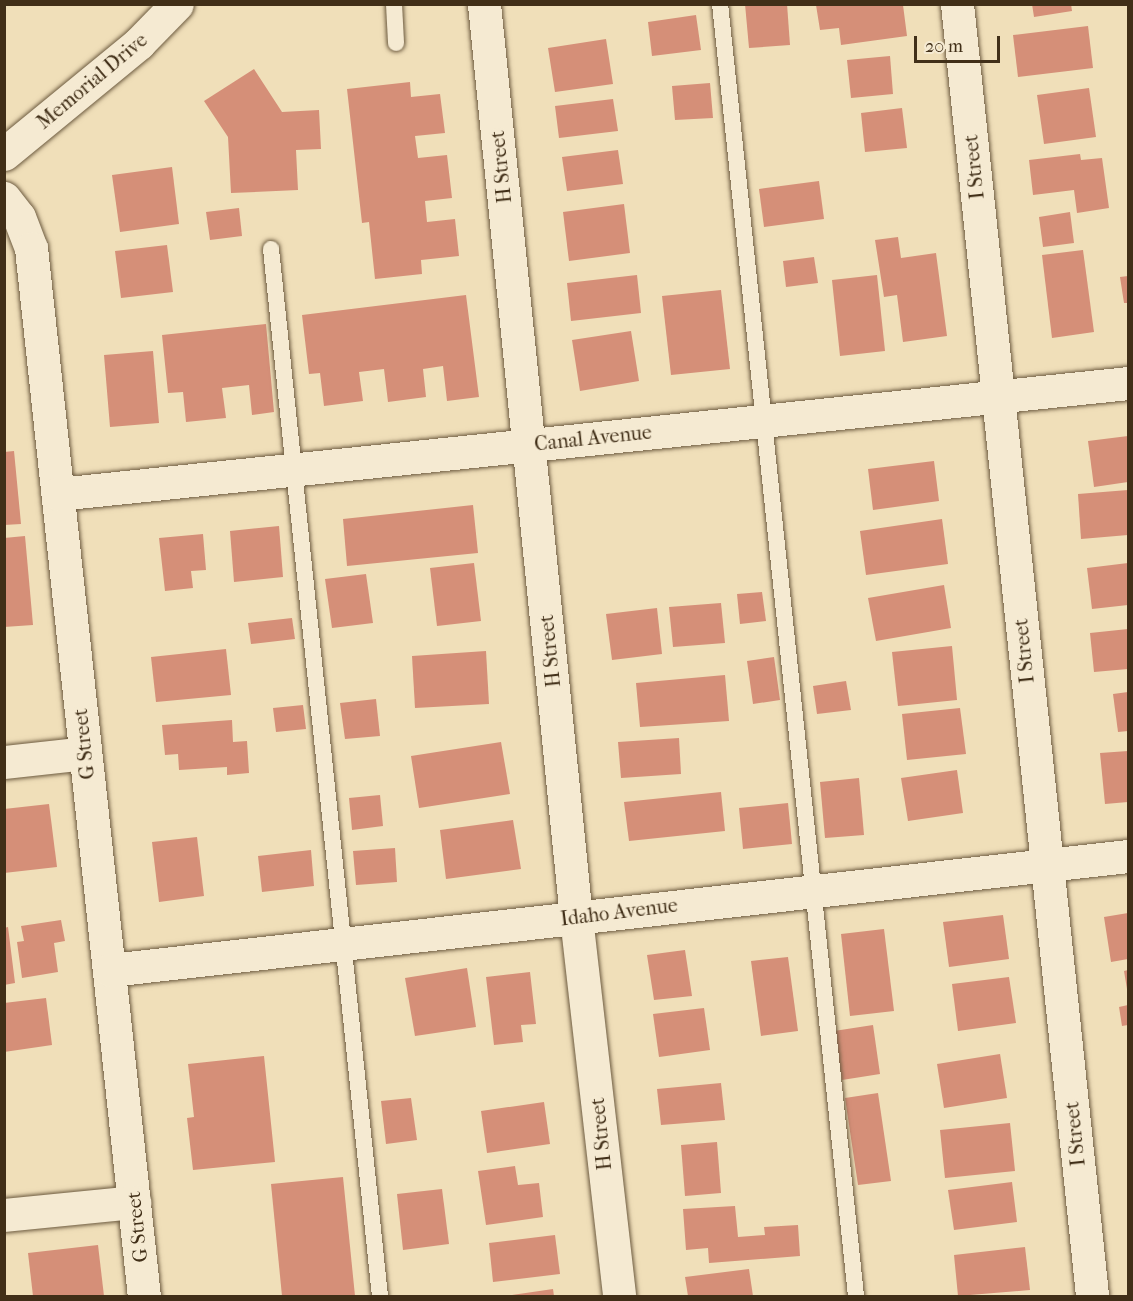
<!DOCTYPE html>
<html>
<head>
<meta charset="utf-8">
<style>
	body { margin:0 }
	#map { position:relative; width:1133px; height:1301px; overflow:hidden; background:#f0dfb9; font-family:"IM FELL French Canon",serif }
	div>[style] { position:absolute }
	.building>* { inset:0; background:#d58f78 }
	.roads { filter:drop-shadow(0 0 2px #6d5b40) drop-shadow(0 0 2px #6d5b40) }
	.lane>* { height:16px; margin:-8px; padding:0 8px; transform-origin:8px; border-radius:8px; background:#f5ead2 }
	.street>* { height:33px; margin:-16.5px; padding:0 16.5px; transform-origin:16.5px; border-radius:16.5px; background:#f5ead2 }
	.secondary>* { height:33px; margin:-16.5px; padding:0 16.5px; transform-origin:16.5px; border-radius:16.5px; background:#f5ead2 }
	span { translate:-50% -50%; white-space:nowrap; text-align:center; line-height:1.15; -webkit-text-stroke:5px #f5ead2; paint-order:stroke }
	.street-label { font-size:20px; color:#412f18 }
	.frame { position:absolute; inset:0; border:6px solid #412f18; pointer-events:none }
	.scale { position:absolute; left:914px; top:36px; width:86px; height:27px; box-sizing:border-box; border:3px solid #412f18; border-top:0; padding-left:8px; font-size:18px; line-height:21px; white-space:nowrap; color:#412f18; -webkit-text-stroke:4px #f5ead2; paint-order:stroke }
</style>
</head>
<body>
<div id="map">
	<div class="building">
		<i style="clip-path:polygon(745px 4px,787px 4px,790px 45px,749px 48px)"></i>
		<i style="clip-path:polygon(1032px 4px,1071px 4px,1072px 11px,1034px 17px)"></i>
		<i style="clip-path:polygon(816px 5px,903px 5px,907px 36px,841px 45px,839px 28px,820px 30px)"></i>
		<i style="clip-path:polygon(696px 15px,701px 50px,652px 56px,648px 22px)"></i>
		<i style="clip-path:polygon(1088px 26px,1093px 68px,1018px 77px,1013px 35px)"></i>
		<i style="clip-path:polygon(606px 39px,613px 84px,555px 92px,548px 48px)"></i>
		<i style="clip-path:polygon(890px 56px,893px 94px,851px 98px,847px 60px)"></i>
		<i style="clip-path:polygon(254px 69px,282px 112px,319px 110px,321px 149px,296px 150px,298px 190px,231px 193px,228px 137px,204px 101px)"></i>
		<i style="clip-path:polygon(410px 82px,411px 97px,440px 94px,445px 133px,415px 136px,418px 158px,447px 155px,452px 198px,425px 201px,427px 222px,455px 219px,459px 256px,421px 260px,422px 274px,375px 279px,369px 222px,362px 223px,347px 89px)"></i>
		<i style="clip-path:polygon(710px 83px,713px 118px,675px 120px,672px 86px)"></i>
		<i style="clip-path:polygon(1089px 88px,1096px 137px,1044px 144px,1037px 95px)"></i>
		<i style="clip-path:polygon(613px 99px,618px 131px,559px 138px,555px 106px)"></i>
		<i style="clip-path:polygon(902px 108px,907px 148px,865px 152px,861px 113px)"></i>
		<i style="clip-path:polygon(618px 150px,623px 184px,567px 191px,562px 157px)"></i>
		<i style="clip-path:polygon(1080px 154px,1081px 160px,1102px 158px,1109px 208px,1077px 213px,1074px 190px,1033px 195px,1029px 160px)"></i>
		<i style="clip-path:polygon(172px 167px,179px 224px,120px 232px,112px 175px)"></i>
		<i style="clip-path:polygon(819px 181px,824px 219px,764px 227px,759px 189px)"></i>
		<i style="clip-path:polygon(624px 204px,630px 253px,569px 261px,563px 212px)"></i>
		<i style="clip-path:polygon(239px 208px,242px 236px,210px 240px,206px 212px)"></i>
		<i style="clip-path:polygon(1070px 212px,1074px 243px,1043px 247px,1039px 217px)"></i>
		<i style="clip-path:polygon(898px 237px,901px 258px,936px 253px,947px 336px,903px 342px,897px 295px,884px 297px,875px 240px)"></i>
		<i style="clip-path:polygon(167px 245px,173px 292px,121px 298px,115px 251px)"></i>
		<i style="clip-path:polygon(1083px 250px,1094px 332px,1052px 338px,1042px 255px)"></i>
		<i style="clip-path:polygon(814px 257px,818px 283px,786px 287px,783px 261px)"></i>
		<i style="clip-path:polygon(637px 275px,641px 313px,571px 321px,567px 283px)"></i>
		<i style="clip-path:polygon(877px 275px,885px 351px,840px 356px,832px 280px)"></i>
		<i style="clip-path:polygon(1128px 276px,1128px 303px,1124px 303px,1120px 277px)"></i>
		<i style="clip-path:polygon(721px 290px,730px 369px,671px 375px,662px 296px)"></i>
		<i style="clip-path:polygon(466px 295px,479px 397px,447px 401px,443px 366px,423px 369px,426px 397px,388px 402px,384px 369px,359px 372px,363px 401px,324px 406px,320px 373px,309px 374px,302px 315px)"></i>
		<i style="clip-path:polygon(266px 324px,274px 412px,252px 415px,249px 385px,222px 388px,226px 418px,186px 422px,183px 392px,168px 393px,162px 335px)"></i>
		<i style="clip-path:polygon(631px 331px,639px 381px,580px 391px,572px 340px)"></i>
		<i style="clip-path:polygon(153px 351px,159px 423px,110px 427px,104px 355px)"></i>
		<i style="clip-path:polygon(1128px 436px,1128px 482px,1094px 487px,1088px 441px)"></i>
		<i style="clip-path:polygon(14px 451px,21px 524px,4px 525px,4px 452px)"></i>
		<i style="clip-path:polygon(934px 461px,939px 501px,873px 510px,868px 469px)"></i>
		<i style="clip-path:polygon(1128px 490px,1128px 535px,1081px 539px,1078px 494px)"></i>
		<i style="clip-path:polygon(473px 505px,478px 553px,347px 566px,343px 519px)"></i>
		<i style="clip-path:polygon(942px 519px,948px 564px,866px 575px,860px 531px)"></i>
		<i style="clip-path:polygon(279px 526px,283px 577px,234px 582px,230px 531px)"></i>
		<i style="clip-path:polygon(203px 534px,206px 570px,191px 571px,193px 588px,165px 591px,159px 538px)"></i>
		<i style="clip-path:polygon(25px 536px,33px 625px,4px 627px,4px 538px)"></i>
		<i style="clip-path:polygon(474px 563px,481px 621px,437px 626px,430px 568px)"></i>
		<i style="clip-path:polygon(1128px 563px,1128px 605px,1092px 609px,1087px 568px)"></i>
		<i style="clip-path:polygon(366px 574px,373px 623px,332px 628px,325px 579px)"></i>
		<i style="clip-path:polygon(944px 585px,951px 628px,876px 641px,868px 598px)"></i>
		<i style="clip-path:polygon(762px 592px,766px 621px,740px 624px,737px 594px)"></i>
		<i style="clip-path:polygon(721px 603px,725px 643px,673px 647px,669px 607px)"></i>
		<i style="clip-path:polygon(657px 608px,662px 654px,612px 660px,606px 614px)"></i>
		<i style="clip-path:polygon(292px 618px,295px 639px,251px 644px,248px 623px)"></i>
		<i style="clip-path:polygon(1128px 629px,1128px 669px,1094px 672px,1090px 633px)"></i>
		<i style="clip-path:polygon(952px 646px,957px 700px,898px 706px,892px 652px)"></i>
		<i style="clip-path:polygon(226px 649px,231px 695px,156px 702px,151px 657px)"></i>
		<i style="clip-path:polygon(486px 651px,489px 704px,415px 708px,412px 656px)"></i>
		<i style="clip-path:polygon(774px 657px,780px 700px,753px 704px,747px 661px)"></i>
		<i style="clip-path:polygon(725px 675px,729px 721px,640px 727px,636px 683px)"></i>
		<i style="clip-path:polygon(846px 681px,851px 710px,817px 714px,813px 686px)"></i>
		<i style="clip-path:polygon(1128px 692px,1128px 731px,1118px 732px,1113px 694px)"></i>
		<i style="clip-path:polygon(376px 699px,380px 736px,345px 739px,340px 703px)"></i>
		<i style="clip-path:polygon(303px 705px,306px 729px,276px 732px,273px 708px)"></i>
		<i style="clip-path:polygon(960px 708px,966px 754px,907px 760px,902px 714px)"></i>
		<i style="clip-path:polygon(232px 720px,233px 742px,247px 741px,249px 773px,227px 775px,227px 767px,179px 770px,178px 754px,165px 755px,162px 725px)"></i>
		<i style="clip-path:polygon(679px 738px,681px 774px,621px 778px,618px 742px)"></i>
		<i style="clip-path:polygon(501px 742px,510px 794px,419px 808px,411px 756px)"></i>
		<i style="clip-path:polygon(1128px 751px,1128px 802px,1105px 804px,1100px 753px)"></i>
		<i style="clip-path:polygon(957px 770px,963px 813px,908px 821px,901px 778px)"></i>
		<i style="clip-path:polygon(859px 778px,864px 835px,825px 838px,820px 782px)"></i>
		<i style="clip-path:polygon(721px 792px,725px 831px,629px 841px,624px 802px)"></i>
		<i style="clip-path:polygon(380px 795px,383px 826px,352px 830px,349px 798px)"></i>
		<i style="clip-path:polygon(788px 803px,792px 844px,743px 849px,739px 808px)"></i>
		<i style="clip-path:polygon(49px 804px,57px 867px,4px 873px,4px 809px)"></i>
		<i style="clip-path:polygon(513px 820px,521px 869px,446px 879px,440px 830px)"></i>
		<i style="clip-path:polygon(197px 837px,204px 896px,159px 902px,152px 842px)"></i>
		<i style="clip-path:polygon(395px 848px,397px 882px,356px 885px,353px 851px)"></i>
		<i style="clip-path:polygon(311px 850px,314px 886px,262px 892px,258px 856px)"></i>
		<i style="clip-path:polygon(1128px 913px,1128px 959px,1111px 962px,1104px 917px)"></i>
		<i style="clip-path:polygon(1003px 915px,1009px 959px,949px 967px,943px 922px)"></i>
		<i style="clip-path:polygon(61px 920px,65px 941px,54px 943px,58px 972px,22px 978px,17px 942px,24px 941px,21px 926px)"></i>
		<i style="clip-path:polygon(8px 927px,15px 983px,4px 985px,4px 928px)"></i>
		<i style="clip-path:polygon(884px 929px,894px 1011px,850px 1016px,841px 934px)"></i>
		<i style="clip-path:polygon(685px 950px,692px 996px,654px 1000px,647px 955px)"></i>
		<i style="clip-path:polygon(788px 957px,798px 1031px,761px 1036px,751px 961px)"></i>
		<i style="clip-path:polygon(467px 968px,476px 1027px,415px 1036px,405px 978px)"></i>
		<i style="clip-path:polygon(1128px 970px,1128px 989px,1127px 989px,1124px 971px)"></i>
		<i style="clip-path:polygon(530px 972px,536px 1024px,521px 1025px,523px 1042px,494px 1045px,486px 977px)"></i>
		<i style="clip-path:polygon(1009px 977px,1016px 1023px,958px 1031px,952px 984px)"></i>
		<i style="clip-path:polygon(46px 998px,52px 1045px,4px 1052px,4px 1003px)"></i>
		<i style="clip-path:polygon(1128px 1005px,1128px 1025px,1122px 1026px,1119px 1007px)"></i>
		<i style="clip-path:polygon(704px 1008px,710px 1050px,659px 1057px,653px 1014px)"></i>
		<i style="clip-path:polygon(873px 1025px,880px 1074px,842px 1080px,834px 1031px)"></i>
		<i style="clip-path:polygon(1000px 1054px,1007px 1098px,944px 1108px,937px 1064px)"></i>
		<i style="clip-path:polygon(264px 1056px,275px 1162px,193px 1170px,187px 1118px,194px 1117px,188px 1064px)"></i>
		<i style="clip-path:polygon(721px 1083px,725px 1120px,661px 1125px,657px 1089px)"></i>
		<i style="clip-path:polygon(878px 1093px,891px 1181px,858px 1185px,845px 1098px)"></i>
		<i style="clip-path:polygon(411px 1098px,417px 1140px,386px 1144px,381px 1101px)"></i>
		<i style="clip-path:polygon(544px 1102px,550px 1144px,487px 1153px,481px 1111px)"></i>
		<i style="clip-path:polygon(1010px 1123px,1015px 1171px,945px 1178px,940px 1130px)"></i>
		<i style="clip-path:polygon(717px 1142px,721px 1193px,685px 1196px,681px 1145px)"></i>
		<i style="clip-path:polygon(515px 1166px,518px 1185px,539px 1183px,543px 1217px,486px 1225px,478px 1171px)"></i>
		<i style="clip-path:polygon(343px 1177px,355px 1296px,282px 1296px,271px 1184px)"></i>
		<i style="clip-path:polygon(1012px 1182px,1017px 1222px,954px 1230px,948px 1190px)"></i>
		<i style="clip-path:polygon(442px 1189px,449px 1244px,403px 1250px,397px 1194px)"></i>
		<i style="clip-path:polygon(735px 1206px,738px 1237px,765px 1235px,764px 1227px,798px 1225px,800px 1256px,709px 1263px,708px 1248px,686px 1250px,683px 1209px)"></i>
		<i style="clip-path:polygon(555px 1235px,560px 1274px,493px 1282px,489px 1243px)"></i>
		<i style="clip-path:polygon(98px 1245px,104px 1296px,33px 1296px,28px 1253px)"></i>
		<i style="clip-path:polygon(1025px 1247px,1030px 1290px,958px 1296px,954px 1255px)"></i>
		<i style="clip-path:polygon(749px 1269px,753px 1296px,688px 1296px,685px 1277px)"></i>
		<i style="clip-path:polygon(553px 1289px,554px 1296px,512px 1296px,512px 1295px)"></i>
	</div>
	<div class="roads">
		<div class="lane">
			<i style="left:394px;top:4px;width:39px;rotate:87deg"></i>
			<i style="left:720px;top:4px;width:1299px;rotate:83.99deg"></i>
			<i style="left:271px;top:249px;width:1053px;rotate:84.06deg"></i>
		</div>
		<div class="street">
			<i style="left:484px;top:4px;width:918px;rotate:84.25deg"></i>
			<i style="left:576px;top:917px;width:381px;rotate:83.5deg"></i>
			<i style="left:957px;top:4px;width:1299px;rotate:84.03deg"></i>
			<i style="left:4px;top:198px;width:24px;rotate:52deg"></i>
			<i style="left:19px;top:217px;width:33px;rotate:69deg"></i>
			<i style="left:31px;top:248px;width:1054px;rotate:83.85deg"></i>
			<i style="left:58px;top:494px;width:1076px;rotate:-5.92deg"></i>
			<i style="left:4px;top:762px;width:81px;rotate:-6.3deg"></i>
			<i style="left:110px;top:970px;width:1024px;rotate:-6.39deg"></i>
			<i style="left:4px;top:1215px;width:131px;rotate:-5.7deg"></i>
		</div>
		<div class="secondary">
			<i style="left:4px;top:154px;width:175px;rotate:-39.4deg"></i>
			<i style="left:139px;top:43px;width:54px;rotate:-45.7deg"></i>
		</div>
	</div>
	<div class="street-label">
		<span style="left:92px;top:81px;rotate:-40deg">Memorial Drive</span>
		<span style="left:501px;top:167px;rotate:-96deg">H Street</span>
		<span style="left:974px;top:167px;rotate:-96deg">I Street</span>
		<span style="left:593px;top:438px;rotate:-6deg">Canal Avenue</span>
		<span style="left:550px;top:651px;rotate:-96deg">H Street</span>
		<span style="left:1024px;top:651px;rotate:-96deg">I Street</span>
		<span style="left:84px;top:744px;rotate:-96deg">G Street</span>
		<span style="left:619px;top:912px;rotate:-7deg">Idaho Avenue</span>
		<span style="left:601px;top:1134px;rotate:-96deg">H Street</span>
		<span style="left:1075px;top:1134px;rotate:-96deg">I Street</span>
		<span style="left:137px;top:1227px;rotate:-96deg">G Street</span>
	</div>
	<div class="frame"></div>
	<div class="scale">20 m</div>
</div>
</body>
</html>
